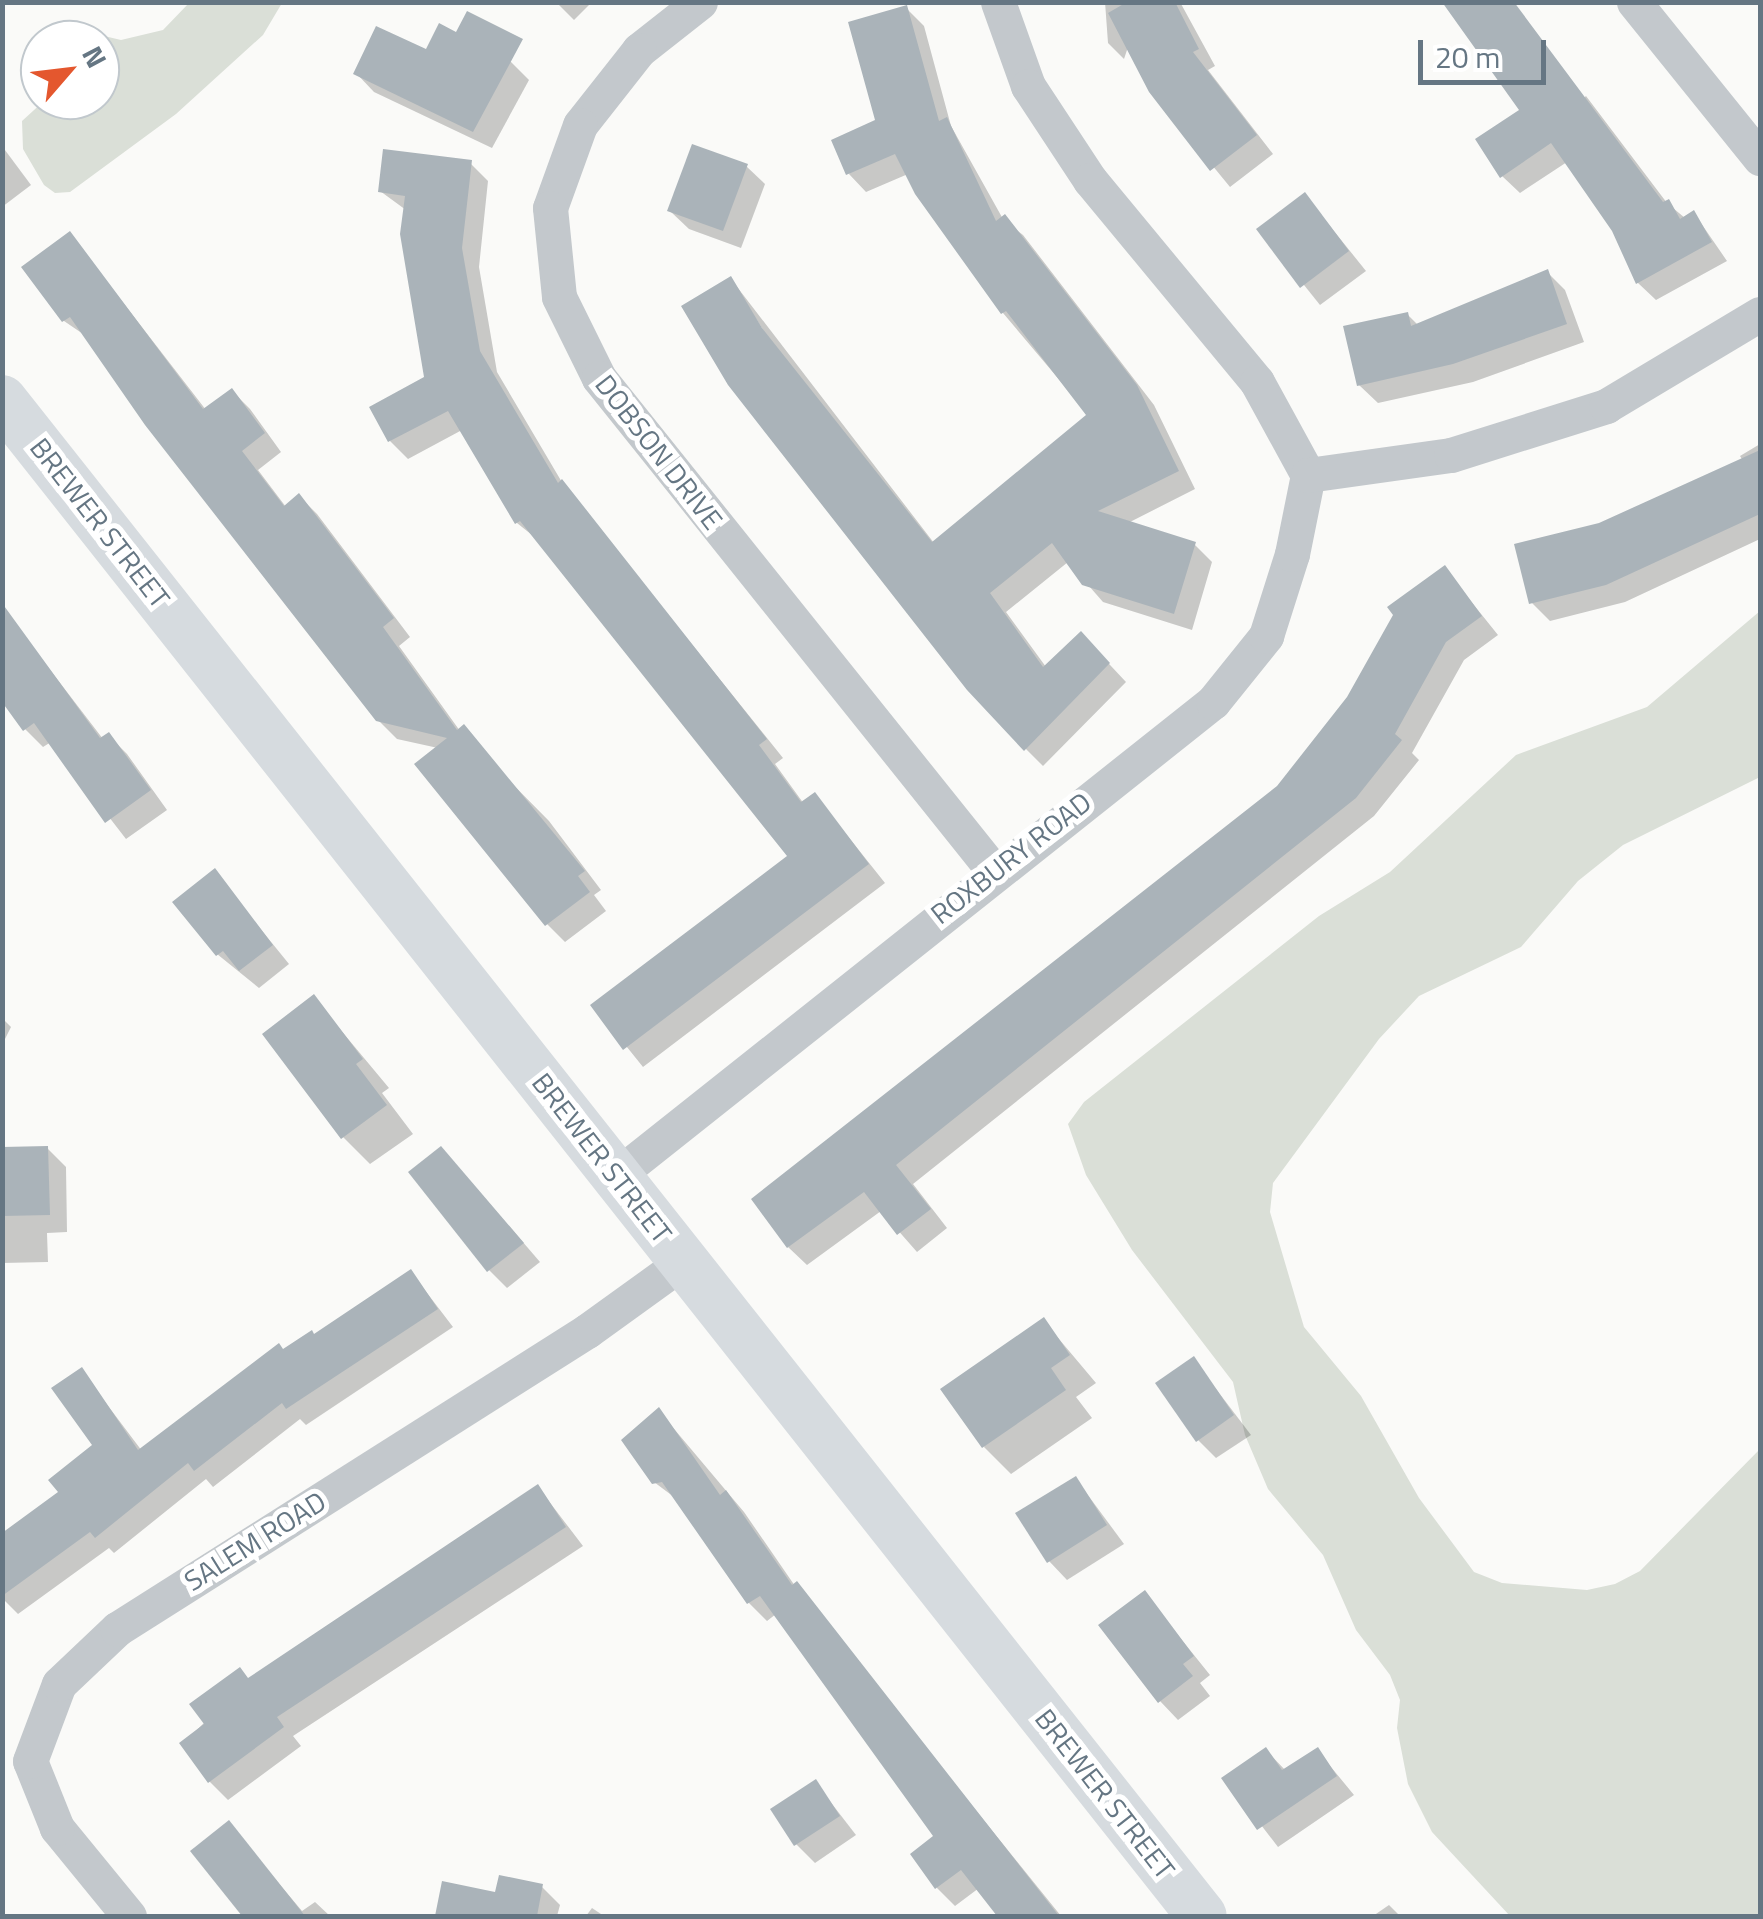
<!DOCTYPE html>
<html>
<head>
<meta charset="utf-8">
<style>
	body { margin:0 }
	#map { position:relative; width:1763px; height:1919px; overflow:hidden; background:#fafaf8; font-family:"Titillium Web",sans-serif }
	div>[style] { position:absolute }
	.green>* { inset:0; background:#dadfd7 }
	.shadow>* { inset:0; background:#0003 }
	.building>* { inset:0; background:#aab3b9 }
	.minor>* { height:35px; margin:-17.5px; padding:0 17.5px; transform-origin:17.5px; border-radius:17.5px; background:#c3c8cc }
	.secondary>* { height:50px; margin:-25px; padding:0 25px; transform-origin:25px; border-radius:25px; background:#d6dbdf }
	span { translate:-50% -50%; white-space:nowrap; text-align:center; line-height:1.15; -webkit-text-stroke:10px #fff; paint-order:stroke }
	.street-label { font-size:28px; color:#657683 }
	.frame { position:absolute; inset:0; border:5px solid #657683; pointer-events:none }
	.north { position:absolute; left:20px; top:20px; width:100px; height:100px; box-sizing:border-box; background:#fff; border:2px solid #c1c8cd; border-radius:50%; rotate:62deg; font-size:28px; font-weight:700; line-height:40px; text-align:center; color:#657683 }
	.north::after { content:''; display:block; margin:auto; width:35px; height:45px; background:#e4572e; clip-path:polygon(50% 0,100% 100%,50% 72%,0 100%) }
	.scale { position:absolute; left:1418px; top:40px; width:128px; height:45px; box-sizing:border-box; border:5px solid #657683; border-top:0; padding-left:12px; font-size:30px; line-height:35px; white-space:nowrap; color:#657683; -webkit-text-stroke:8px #fff; paint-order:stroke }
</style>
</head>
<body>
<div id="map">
	<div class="green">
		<i style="clip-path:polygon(189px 3px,282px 3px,263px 35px,176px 114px,70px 192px,55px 193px,44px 185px,23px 149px,22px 121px,45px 100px,100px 100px,100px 40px,71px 40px,79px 30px,121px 40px,163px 30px)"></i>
		<i style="clip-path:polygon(1760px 611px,1760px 777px,1623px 845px,1578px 881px,1521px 947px,1419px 996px,1379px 1039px,1273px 1183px,1270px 1212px,1304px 1327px,1361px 1396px,1419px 1498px,1474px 1572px,1502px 1583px,1587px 1590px,1615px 1584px,1640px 1571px,1760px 1449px,1760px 1916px,1510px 1916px,1432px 1832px,1408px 1784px,1397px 1728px,1400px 1700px,1390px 1675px,1356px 1630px,1323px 1555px,1268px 1489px,1245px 1435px,1233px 1382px,1132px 1250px,1086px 1175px,1068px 1124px,1084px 1102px,1319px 916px,1390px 872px,1516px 755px,1647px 707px)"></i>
	</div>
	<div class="shadow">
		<i style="clip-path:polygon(556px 2px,592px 2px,574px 20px)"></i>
		<i style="clip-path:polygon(1105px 2px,1180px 2px,1215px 66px,1208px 70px,1273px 154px,1230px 187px,1148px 87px,1128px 47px,1124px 59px,1108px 43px)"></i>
		<i style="clip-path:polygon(906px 8px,924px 26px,951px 126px,1003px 219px,1023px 235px,1154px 405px,1195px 489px,1128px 523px,1194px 544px,1212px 562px,1192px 630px,1103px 602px,1068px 562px,1006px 612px,1046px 667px,1081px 634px,1126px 682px,1043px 766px,1026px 749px,731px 279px,934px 543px,1089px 415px,1003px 313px,908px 174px,866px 192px,849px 174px,878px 122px)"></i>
		<i style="clip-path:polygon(427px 53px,511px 62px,529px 80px,492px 148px,374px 92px,356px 73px)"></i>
		<i style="clip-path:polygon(1586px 96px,1667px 203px,1685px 218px,1694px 213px,1727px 261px,1656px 300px,1638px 283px,1614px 230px,1567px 162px,1520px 193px,1502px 176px)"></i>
		<i style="clip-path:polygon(2px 146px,31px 185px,2px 207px)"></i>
		<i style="clip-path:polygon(470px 163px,488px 181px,479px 267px,497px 372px,563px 484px,783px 758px,775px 764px,804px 804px,815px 795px,885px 883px,643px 1067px,594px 1006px,791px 857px,537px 539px,517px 523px,462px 430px,408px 459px,390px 441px,427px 378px,406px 210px,380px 191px)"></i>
		<i style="clip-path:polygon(746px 166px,765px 184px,741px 248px,689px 229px,670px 211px)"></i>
		<i style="clip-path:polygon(1305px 195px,1366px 271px,1320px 305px,1260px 230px)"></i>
		<i style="clip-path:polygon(70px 234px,206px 410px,232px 391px,250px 409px,281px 452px,258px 470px,286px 507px,299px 496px,317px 514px,410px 637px,399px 646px,460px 731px,549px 821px,601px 890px,594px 895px,606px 911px,565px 942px,547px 924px,438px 748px,397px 739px,378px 720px,86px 336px,64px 321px,25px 268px)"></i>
		<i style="clip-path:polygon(1547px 272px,1565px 290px,1584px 342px,1473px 382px,1378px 403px,1359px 385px,1407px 314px,1419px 326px)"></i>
		<i style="clip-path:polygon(1760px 444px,1760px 539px,1625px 602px,1550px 621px,1532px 603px,1600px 525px,1743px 461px,1740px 456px)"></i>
		<i style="clip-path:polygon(1445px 569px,1498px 635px,1464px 660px,1412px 753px,1419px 760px,1374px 816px,913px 1184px,947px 1228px,917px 1252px,881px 1211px,807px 1265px,788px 1247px,1279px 788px,1349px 698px,1396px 615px)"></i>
		<i style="clip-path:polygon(8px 615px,103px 739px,108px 735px,127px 754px,167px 810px,126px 839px,51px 742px,43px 747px,25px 729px)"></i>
		<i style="clip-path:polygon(214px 872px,289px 964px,259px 988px,217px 954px)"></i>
		<i style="clip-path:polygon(314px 998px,389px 1088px,382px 1093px,413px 1134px,370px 1164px,343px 1137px)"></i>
		<i style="clip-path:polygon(2px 1018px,11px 1027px,2px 1045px)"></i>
		<i style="clip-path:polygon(47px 1148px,66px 1167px,67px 1232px,47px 1233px,48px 1262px,2px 1263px,2px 1149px)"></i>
		<i style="clip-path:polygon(459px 1168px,540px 1262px,507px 1288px,489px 1270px)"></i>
		<i style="clip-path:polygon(411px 1272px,453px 1327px,306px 1425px,300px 1419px,213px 1487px,206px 1479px,114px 1553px,109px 1548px,18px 1614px,2px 1598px,2px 1536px,62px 1492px,95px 1446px,81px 1370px,142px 1451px)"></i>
		<i style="clip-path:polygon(1043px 1320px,1096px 1383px,1076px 1397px,1092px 1418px,1011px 1474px,984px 1447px)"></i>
		<i style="clip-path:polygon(1194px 1360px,1251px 1435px,1216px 1458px,1198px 1440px)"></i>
		<i style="clip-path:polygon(659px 1411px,744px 1512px,795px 1586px,1061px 1916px,1000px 1916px,979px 1888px,955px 1906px,937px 1888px,937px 1837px,776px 1614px,767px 1621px,749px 1603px,678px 1500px,654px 1482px)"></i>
		<i style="clip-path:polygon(1076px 1479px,1124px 1544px,1067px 1580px,1049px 1561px)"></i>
		<i style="clip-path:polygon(538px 1487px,583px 1546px,293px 1736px,301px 1746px,228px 1800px,210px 1782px,182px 1744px,249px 1680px)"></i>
		<i style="clip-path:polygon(1145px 1594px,1210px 1675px,1200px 1683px,1210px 1696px,1178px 1720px,1160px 1701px)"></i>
		<i style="clip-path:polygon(1266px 1750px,1286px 1771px,1317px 1750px,1354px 1795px,1278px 1847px,1225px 1778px)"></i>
		<i style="clip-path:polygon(815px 1782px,856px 1835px,815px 1863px,796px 1844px)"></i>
		<i style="clip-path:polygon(229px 1824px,302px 1911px,315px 1902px,330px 1916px,246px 1916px,194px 1851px)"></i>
		<i style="clip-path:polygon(444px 1884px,497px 1895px,541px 1886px,560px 1905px,557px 1916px,437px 1916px)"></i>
		<i style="clip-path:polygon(1389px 1905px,1400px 1916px,1373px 1916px)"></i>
		<i style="clip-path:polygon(592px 1908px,604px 1916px,586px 1916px)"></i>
	</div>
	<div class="building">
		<i style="clip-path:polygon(1127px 2px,1175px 2px,1199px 49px,1193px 52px,1257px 135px,1210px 171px,1149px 92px,1108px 13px)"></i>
		<i style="clip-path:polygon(1442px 2px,1514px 2px,1663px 202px,1669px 199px,1680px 219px,1694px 210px,1712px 242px,1636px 284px,1612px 231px,1551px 143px,1500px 178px,1475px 139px,1519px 110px)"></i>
		<i style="clip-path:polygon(907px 5px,939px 121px,947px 117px,996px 221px,1005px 214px,1137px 385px,1179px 471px,1098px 511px,1196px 542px,1174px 614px,1082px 585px,1052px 543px,990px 593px,1043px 667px,1081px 631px,1110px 663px,1024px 751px,967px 690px,728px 385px,681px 306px,731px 276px,762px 328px,932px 542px,1086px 415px,1006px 311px,1001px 314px,915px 194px,895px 154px,846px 175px,831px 140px,875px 120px,848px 22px)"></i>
		<i style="clip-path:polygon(467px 11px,523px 39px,473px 132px,353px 74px,376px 26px,426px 49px,439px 23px,456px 32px)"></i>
		<i style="clip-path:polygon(692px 144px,748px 164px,723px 231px,667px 211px)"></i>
		<i style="clip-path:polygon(383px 149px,472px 160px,462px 248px,480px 351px,558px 483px,562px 479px,767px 739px,759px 745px,801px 802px,815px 792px,869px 864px,623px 1050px,590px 1005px,787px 856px,520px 521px,515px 524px,448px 411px,388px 442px,369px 407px,424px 377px,400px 234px,405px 196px,378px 192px)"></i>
		<i style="clip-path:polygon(1305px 192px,1349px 251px,1300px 288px,1256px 229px)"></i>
		<i style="clip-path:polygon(70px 231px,203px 409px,232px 388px,265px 433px,242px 451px,284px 506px,299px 493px,394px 618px,383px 627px,457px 730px,464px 724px,585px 871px,578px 876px,590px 892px,545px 926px,414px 764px,447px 738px,376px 721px,145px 425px,70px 317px,62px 322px,21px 267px)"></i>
		<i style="clip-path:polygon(1548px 269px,1567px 324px,1453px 364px,1357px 386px,1343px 326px,1408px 312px,1411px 326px)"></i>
		<i style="clip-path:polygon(1760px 450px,1760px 514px,1606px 585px,1529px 604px,1514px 544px,1599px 523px)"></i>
		<i style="clip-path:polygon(1445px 565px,1482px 616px,1446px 642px,1395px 734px,1402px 740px,1356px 798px,896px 1165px,931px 1209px,897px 1235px,864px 1192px,787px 1248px,751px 1199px,1277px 786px,1347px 697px,1393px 615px,1387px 607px)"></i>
		<i style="clip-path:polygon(2px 603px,100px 738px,109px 732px,151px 790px,105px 823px,34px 723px,23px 731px,2px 702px)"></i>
		<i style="clip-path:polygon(215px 868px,273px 945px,239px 971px,223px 951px,216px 956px,172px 902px)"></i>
		<i style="clip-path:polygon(314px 994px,363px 1059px,356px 1064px,387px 1105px,341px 1139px,262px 1034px)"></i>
		<i style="clip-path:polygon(48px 1146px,50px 1215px,2px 1216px,2px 1147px)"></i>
		<i style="clip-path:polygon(441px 1146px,524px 1243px,487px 1272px,408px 1172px)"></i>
		<i style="clip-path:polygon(411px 1269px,438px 1309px,286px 1409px,282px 1403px,194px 1471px,188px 1463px,95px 1538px,90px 1532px,2px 1596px,2px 1533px,58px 1492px,48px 1480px,92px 1445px,51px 1388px,82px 1367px,138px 1450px,279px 1343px,283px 1349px,312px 1330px,314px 1334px)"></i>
		<i style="clip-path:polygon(1044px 1317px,1070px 1355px,1051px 1368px,1066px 1390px,982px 1448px,940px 1389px)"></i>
		<i style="clip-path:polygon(1194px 1356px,1234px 1415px,1196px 1442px,1155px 1383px)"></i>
		<i style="clip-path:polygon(659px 1407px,720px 1495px,726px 1490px,792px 1585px,797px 1581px,1059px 1916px,997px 1916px,961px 1870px,935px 1889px,910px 1854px,933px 1836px,760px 1596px,747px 1604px,662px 1482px,652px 1484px,621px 1440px)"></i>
		<i style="clip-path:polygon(1076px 1476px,1107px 1525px,1047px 1563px,1015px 1513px)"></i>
		<i style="clip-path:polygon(538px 1484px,566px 1527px,277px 1717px,284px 1727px,208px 1783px,179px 1743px,204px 1724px,189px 1704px,240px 1667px,248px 1678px)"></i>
		<i style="clip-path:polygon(1145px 1590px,1194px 1656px,1183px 1664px,1193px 1676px,1158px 1703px,1098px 1625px)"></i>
		<i style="clip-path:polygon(1266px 1747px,1282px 1770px,1318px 1747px,1337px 1776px,1257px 1830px,1221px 1778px)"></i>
		<i style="clip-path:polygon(816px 1779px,840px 1816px,794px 1846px,770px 1809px)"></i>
		<i style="clip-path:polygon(229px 1820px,305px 1916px,242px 1916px,190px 1851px)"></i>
		<i style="clip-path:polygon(499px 1875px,543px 1884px,537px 1916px,435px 1916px,442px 1881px,495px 1892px)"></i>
	</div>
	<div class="minor">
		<i style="left:700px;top:2px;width:78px;rotate:141.8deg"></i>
		<i style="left:639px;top:50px;width:95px;rotate:128.2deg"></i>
		<i style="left:580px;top:125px;width:88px;rotate:109.9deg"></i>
		<i style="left:550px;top:208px;width:89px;rotate:84.2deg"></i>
		<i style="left:559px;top:297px;width:90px;rotate:63.7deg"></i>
		<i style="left:599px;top:378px;width:630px;rotate:51.31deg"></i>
		<i style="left:998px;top:2px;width:89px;rotate:70.3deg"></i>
		<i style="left:1028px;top:86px;width:113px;rotate:56.6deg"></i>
		<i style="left:1090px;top:180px;width:262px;rotate:50.4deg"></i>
		<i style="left:1257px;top:382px;width:106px;rotate:61.3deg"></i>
		<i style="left:1634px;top:2px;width:201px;rotate:51.1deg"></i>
		<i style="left:616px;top:1176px;width:762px;rotate:-38.45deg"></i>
		<i style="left:1213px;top:702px;width:85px;rotate:-51.2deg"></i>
		<i style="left:1266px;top:636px;width:86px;rotate:-72.4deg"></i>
		<i style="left:1292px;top:554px;width:81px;rotate:-78.6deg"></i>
		<i style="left:1308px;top:475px;width:144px;rotate:-8deg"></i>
		<i style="left:1451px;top:455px;width:163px;rotate:-17.5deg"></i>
		<i style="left:1606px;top:406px;width:179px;rotate:-30.9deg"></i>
		<i style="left:129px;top:1916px;width:114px;rotate:-129.3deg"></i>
		<i style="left:57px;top:1828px;width:72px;rotate:-111.9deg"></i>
		<i style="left:30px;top:1761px;width:82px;rotate:-69.4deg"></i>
		<i style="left:59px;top:1684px;width:80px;rotate:-43.5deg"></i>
		<i style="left:117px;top:1629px;width:557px;rotate:-32.38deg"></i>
		<i style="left:587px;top:1331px;width:120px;rotate:-35.8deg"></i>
	</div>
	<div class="secondary">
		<i style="left:2px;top:400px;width:1933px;rotate:51.64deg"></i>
	</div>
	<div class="street-label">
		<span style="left:659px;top:452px;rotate:52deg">DOBSON DRIVE</span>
		<span style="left:100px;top:523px;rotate:52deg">BREWER STREET</span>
		<span style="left:1011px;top:858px;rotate:-38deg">ROXBURY ROAD</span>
		<span style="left:602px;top:1158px;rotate:52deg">BREWER STREET</span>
		<span style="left:255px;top:1541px;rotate:-32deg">SALEM ROAD</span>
		<span style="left:1105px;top:1794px;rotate:52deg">BREWER STREET</span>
	</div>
	<div class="frame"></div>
	<div class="north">N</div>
	<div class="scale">20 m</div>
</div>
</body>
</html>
